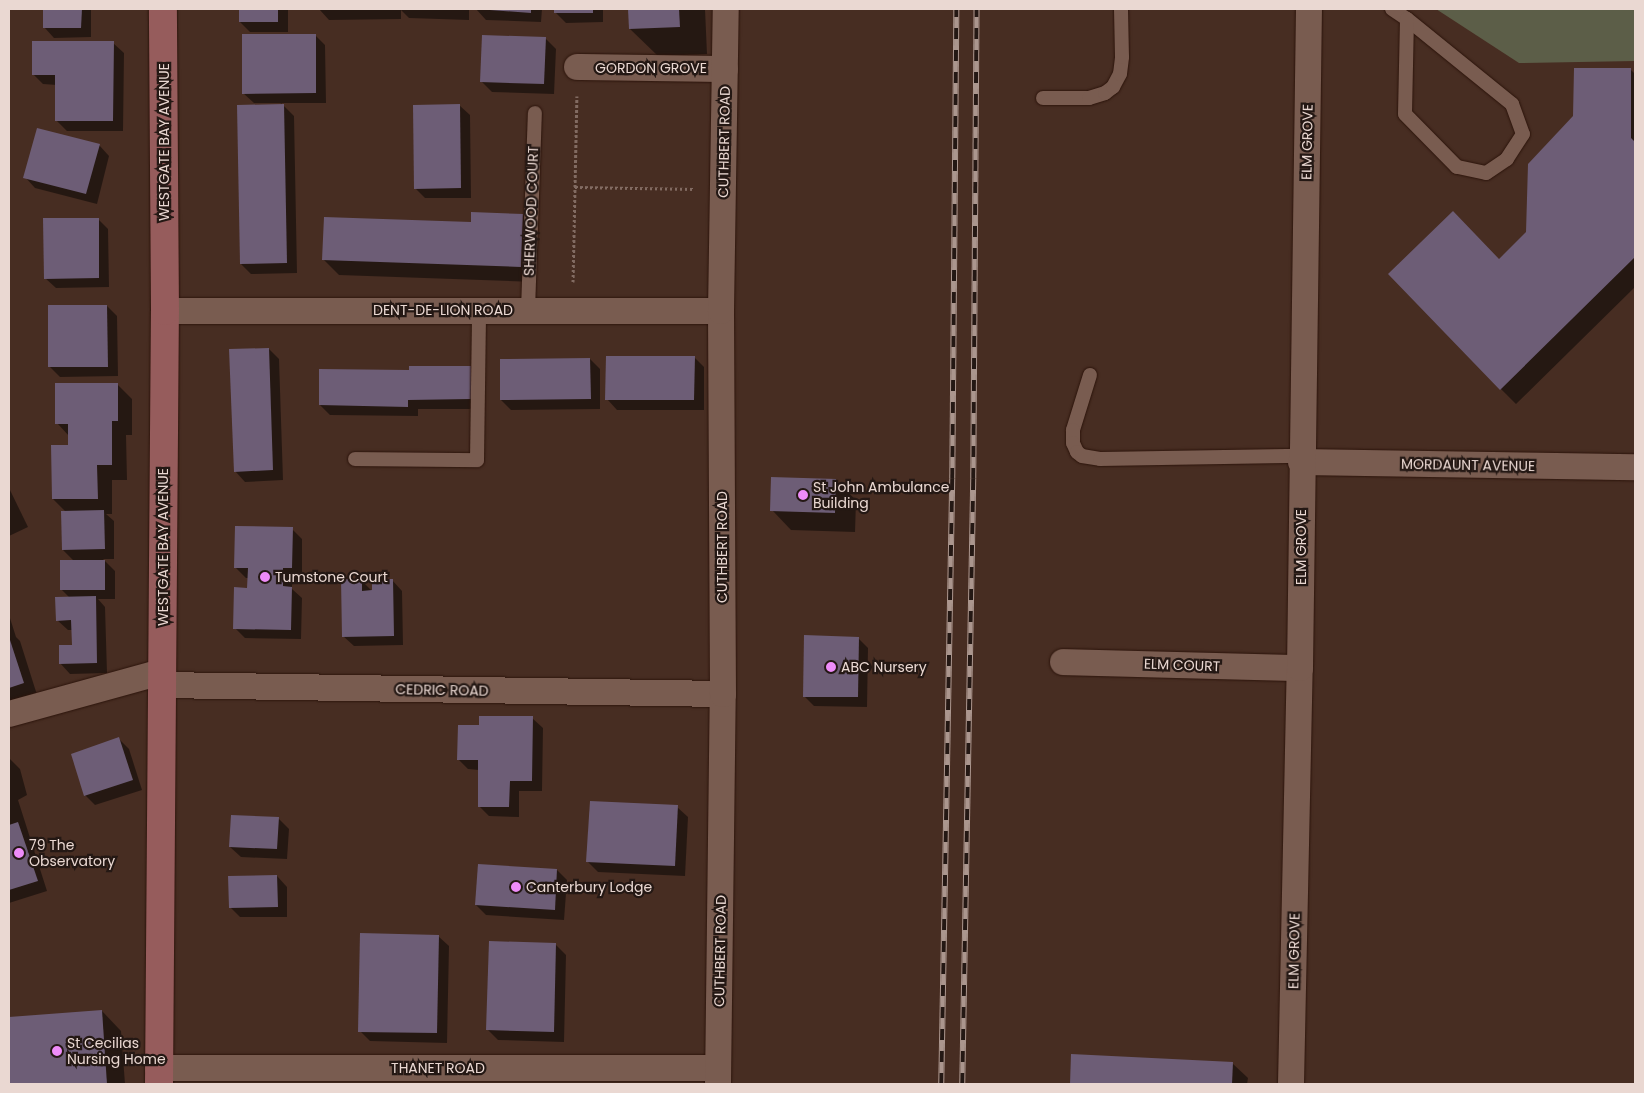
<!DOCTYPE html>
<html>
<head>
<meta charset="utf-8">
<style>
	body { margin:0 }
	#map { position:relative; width:1644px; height:1093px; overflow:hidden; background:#472d22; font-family:Poppins,sans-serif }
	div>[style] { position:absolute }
	.green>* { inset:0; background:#5c5e48 }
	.shadow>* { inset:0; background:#0007 }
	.building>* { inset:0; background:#6d5d76 }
	.path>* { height:3px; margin-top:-1.5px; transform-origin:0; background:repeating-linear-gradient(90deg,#826b62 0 2.5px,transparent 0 5px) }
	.roads { filter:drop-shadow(0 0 1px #2c140b) drop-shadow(0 0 1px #2c140b) }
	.lane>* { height:14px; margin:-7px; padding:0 7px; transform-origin:7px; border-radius:7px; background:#795c50 }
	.street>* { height:26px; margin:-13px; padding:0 13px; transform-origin:13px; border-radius:13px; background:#795c50 }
	.secondary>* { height:28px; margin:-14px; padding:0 14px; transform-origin:14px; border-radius:14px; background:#965c5c }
	.rail>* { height:5.5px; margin-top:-2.75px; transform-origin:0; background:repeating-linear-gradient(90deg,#241814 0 11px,#ab968e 0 22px); box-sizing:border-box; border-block:1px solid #ab968e }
	.dots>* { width:14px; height:14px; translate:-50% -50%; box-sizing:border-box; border:2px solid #241814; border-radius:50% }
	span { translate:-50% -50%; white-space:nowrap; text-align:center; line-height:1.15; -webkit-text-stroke:4.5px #241814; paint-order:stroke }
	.street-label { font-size:14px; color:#ead8d2 }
	.poi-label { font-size:14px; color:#ead8d2 }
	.left { translate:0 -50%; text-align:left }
	.frame { position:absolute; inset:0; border:10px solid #ead8d2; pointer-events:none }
</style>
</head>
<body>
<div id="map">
	<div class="green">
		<i style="clip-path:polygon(1436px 9px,1635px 9px,1635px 61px,1519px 63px)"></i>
	</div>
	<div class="shadow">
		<i style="clip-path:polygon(44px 9px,91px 9px,91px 37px,54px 38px,44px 27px)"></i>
		<i style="clip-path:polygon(240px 9px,288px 9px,288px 32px,250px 32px,240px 22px)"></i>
		<i style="clip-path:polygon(319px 9px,469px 9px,469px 20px,409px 18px,401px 10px,401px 19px,329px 20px)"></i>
		<i style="clip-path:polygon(476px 9px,542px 9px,541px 22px,486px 20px)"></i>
		<i style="clip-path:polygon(555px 9px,603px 9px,603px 22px,566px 23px,555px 12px)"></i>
		<i style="clip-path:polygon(630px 9px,705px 9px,707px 54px,658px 56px,630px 29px)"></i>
		<i style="clip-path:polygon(315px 35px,325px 45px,326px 103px,281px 103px,294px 116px,297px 273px,251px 274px,241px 264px,281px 103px,254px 103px,243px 93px)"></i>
		<i style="clip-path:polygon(545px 38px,556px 49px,554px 94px,492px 92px,482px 82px)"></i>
		<i style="clip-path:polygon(113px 43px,124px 53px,123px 131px,67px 131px,56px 120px,57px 85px,43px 84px,33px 74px)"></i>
		<i style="clip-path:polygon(1631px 70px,1635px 74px,1635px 287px,1516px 404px,1501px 389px,1499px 260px,1528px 232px)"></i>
		<i style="clip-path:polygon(459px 105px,470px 115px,471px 198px,425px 198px,415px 188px)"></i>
		<i style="clip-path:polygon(99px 145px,109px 156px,97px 204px,35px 188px,25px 177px)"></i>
		<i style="clip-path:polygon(523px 215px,538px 230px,536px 282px,339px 275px,323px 259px,472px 224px)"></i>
		<i style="clip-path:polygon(98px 219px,108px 229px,109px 287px,56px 288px,45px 278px)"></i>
		<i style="clip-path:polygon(107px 306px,117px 316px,118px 376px,60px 377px,49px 366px)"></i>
		<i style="clip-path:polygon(269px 349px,279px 359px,283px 480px,245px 482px,235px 471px)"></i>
		<i style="clip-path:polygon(694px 357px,704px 367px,704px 410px,617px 410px,607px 399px)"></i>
		<i style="clip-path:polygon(590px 359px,600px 369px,600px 409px,511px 410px,501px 400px)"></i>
		<i style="clip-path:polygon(471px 367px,481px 377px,481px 409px,418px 409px,418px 416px,330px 415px,320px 405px,410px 371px)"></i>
		<i style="clip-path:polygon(117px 384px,132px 399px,132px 435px,126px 435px,127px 480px,112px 480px,112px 514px,106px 514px,114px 521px,114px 559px,103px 559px,115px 571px,115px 599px,98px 599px,105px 607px,107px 673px,70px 674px,60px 663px,73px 646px,72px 630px,68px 630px,57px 620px,70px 598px,61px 589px,74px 561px,63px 550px,66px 512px,53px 499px,69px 446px,69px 436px,57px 423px)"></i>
		<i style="clip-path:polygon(836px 481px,856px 500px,855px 532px,791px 530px,772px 510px)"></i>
		<i style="clip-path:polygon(9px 488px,28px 527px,9px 536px)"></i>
		<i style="clip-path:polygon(292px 529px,302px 539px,302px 578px,292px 578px,292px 589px,302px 598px,301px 639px,245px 638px,235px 628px,249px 589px,249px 578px,246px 578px,236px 568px)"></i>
		<i style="clip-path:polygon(361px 580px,373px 592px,392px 580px,402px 591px,403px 645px,354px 646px,343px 636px)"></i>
		<i style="clip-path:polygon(9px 615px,16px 637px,20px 641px,38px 698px,9px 707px)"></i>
		<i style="clip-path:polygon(858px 638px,868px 648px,867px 707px,814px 706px,804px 696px)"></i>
		<i style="clip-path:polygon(532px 718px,543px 728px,542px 791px,519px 791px,519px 817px,489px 816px,479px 806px,479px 770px,468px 769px,458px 759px,480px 726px)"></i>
		<i style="clip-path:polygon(119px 739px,129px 749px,142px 790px,95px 805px,85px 795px)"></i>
		<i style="clip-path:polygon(9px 758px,20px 769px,27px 795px,18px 800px,47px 891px,9px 903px)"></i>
		<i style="clip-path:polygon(677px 807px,688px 817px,685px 876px,598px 872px,587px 861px)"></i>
		<i style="clip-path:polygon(279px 819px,289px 829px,287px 859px,241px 857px,230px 847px)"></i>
		<i style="clip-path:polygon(557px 870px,567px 880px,564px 920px,486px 915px,476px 905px)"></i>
		<i style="clip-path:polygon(277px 876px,287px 887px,287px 917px,240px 917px,230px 907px)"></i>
		<i style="clip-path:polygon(438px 936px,449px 946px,447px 1043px,370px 1041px,360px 1031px)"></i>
		<i style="clip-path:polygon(556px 945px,566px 955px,564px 1042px,498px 1040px,488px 1030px)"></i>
		<i style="clip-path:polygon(102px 1011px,121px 1031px,125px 1084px,9px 1084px,9px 1018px)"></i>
		<i style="clip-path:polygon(1072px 1055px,1232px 1063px,1248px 1078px,1247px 1084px,1071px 1084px)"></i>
	</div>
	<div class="building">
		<i style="clip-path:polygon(43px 9px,82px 9px,81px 28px,43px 28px)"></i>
		<i style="clip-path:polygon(239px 9px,278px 9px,278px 22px,239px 22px)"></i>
		<i style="clip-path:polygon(476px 9px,531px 9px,531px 13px)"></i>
		<i style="clip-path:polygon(554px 9px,593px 9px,593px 13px,554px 13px)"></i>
		<i style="clip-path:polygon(628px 9px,679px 9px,680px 27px,629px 29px)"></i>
		<i style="clip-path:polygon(242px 34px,316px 34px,316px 93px,242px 94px)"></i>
		<i style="clip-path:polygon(482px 35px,546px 37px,544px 84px,480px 82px)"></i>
		<i style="clip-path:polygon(32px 41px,114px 41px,113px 121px,55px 121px,55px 75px,32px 75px)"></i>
		<i style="clip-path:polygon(1574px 68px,1631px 68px,1631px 138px,1635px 142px,1635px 257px,1500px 390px,1388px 274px,1453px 211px,1499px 259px,1526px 232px,1528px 164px,1573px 116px)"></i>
		<i style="clip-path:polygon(284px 104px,287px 263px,240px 264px,237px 105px)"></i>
		<i style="clip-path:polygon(460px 104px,461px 188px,414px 189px,413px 105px)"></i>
		<i style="clip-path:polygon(37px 128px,100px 144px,86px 194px,23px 178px)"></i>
		<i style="clip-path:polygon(471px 212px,523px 214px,521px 267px,322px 260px,324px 217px,471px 222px)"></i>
		<i style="clip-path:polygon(43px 218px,99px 218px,99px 278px,44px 279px)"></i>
		<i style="clip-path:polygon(48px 305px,107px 305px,108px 367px,48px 367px)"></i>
		<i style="clip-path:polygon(269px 348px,273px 470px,234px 472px,229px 349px)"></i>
		<i style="clip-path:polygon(606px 356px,695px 356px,694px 400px,605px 400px)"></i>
		<i style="clip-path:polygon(590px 358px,591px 399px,500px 400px,500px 359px)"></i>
		<i style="clip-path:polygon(409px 366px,471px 366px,471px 399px,408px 400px,408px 407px,319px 405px,319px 369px,409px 370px)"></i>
		<i style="clip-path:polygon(55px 383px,118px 383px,118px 421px,112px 421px,112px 465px,97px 465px,98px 499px,52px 499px,51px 445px,68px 445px,68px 424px,55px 424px)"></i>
		<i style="clip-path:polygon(771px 477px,836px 479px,835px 513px,770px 511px)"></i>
		<i style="clip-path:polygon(104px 510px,105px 549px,62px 550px,61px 511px)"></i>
		<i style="clip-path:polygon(235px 526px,293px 527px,292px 568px,283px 568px,283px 586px,292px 587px,291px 630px,233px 629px,234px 587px,247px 588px,248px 568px,234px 568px)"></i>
		<i style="clip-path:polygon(60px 560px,105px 560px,105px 590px,60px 590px)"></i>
		<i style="clip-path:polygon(341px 579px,362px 579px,362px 591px,372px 590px,372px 579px,393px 579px,394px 636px,342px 637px)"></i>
		<i style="clip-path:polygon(96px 596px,97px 663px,59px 664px,59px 645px,72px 645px,71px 620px,56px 621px,55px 597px)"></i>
		<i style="clip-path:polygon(804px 635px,859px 637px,858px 697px,803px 697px)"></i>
		<i style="clip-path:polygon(9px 637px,24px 683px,9px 688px)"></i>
		<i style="clip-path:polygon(479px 716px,533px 716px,532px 781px,510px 781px,509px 807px,478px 807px,478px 760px,457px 760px,458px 725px,479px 725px)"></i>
		<i style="clip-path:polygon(119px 737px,133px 780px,84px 796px,71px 754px)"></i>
		<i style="clip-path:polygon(590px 801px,678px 805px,675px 866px,586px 862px)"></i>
		<i style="clip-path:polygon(231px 815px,279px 817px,277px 849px,229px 847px)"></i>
		<i style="clip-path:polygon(18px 822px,38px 881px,9px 890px,9px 825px)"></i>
		<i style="clip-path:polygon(478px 864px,557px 869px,555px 910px,475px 905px)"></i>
		<i style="clip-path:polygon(277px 875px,278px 907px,229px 908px,228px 876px)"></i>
		<i style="clip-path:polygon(360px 933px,439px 935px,437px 1033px,358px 1032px)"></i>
		<i style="clip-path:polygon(489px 941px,556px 943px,554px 1032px,486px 1030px)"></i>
		<i style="clip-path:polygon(102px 1010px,107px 1084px,9px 1084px,9px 1017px)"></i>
		<i style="clip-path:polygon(1071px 1054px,1233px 1062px,1232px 1084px,1070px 1084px)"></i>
	</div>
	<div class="path">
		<i style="left:575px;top:187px;width:120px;rotate:1deg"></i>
		<i style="left:573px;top:282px;width:186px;rotate:-88.8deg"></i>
	</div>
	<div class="roads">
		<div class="lane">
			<i style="left:1392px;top:9px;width:18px;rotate:34deg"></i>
			<i style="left:1407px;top:19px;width:135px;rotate:39deg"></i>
			<i style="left:1512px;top:104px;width:32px;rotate:70deg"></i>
			<i style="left:1523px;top:134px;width:30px;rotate:123deg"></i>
			<i style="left:1507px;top:159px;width:25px;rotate:146deg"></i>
			<i style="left:1486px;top:173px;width:30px;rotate:-168deg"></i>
			<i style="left:1457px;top:167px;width:74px;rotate:-134.5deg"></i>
			<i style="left:1405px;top:114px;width:95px;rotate:-88.8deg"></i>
			<i style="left:1043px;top:98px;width:46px"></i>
			<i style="left:1089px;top:98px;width:17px;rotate:-17deg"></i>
			<i style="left:1105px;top:93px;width:10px;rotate:-37deg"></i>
			<i style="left:1113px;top:87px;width:15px;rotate:-62deg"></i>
			<i style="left:1120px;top:74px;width:17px;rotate:-83deg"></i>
			<i style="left:1122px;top:57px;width:48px;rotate:-91.2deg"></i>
			<i style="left:528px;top:310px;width:197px;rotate:-88deg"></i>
			<i style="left:1090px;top:375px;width:58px;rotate:107.2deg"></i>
			<i style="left:1073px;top:430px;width:13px;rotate:90deg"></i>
			<i style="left:1073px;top:443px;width:10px;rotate:66deg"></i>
			<i style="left:1077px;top:452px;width:6px;rotate:39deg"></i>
			<i style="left:1082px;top:456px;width:18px;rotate:9deg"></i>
			<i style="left:1100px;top:459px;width:202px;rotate:-0.9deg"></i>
			<i style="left:355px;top:459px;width:122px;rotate:0.5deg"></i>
			<i style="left:477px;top:460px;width:150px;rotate:-89.2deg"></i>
		</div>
		<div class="street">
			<i style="left:577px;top:67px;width:148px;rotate:0.8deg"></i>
			<i style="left:165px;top:311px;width:556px"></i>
			<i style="left:1301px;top:462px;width:334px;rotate:0.9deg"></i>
			<i style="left:1063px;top:662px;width:237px;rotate:1.5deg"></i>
			<i style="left:162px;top:685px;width:561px;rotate:0.92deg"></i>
			<i style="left:9px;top:714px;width:159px;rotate:-15.4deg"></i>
			<i style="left:158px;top:1068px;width:560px"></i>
			<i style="left:718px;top:1084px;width:390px;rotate:-89.3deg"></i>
			<i style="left:723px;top:694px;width:383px;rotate:-90.3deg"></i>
			<i style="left:721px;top:311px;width:302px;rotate:-89.1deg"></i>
			<i style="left:1291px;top:1084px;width:416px;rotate:-88.8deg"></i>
			<i style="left:1300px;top:668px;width:659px;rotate:-89.22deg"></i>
		</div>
		<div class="secondary">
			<i style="left:159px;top:1084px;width:773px;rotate:-89.56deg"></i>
			<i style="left:165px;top:311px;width:302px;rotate:-90.4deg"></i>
		</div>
	</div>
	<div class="rail">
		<i style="left:941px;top:1084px;width:605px;rotate:-88.96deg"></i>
		<i style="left:952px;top:479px;width:470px;rotate:-89.5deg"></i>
		<i style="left:962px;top:1084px;width:605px;rotate:-88.96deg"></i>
		<i style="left:973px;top:479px;width:470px;rotate:-89.6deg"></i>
	</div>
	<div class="dots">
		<i style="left:803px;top:495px;background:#ee8cf9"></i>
		<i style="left:265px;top:577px;background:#ee8cf9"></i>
		<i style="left:831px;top:667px;background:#ee8cf9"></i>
		<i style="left:19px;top:853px;background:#ee8cf9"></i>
		<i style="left:516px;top:887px;background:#ee8cf9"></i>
		<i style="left:57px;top:1051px;background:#ee8cf9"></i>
	</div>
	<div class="street-label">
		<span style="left:651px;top:68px">GORDON GROVE</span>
		<span style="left:164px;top:142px;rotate:-90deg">WESTGATE BAY AVENUE</span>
		<span style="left:724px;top:142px;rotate:-89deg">CUTHBERT ROAD</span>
		<span style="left:1307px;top:142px;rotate:-89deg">ELM GROVE</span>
		<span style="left:531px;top:211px;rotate:-88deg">SHERWOOD COURT</span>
		<span style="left:443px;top:310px">DENT-DE-LION ROAD</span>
		<span style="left:1468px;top:465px;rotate:1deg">MORDAUNT AVENUE</span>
		<span style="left:163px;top:547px;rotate:-90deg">WESTGATE BAY AVENUE</span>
		<span style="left:722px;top:547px;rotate:-90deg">CUTHBERT ROAD</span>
		<span style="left:1301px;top:547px;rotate:-90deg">ELM GROVE</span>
		<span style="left:1182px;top:665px;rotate:2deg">ELM COURT</span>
		<span style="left:442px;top:690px;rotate:1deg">CEDRIC ROAD</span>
		<span style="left:720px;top:951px;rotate:-89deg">CUTHBERT ROAD</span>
		<span style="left:1294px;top:951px;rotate:-89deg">ELM GROVE</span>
		<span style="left:438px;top:1068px">THANET ROAD</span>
	</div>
	<div class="poi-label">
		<span class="left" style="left:813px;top:495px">St John Ambulance<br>Building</span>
		<span class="left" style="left:275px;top:577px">Tumstone Court</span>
		<span class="left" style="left:841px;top:667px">ABC Nursery</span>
		<span class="left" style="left:29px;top:853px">79 The<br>Observatory</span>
		<span class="left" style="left:526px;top:887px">Canterbury Lodge</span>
		<span class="left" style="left:67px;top:1051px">St Cecilias<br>Nursing Home</span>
	</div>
	<div class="frame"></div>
</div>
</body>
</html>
